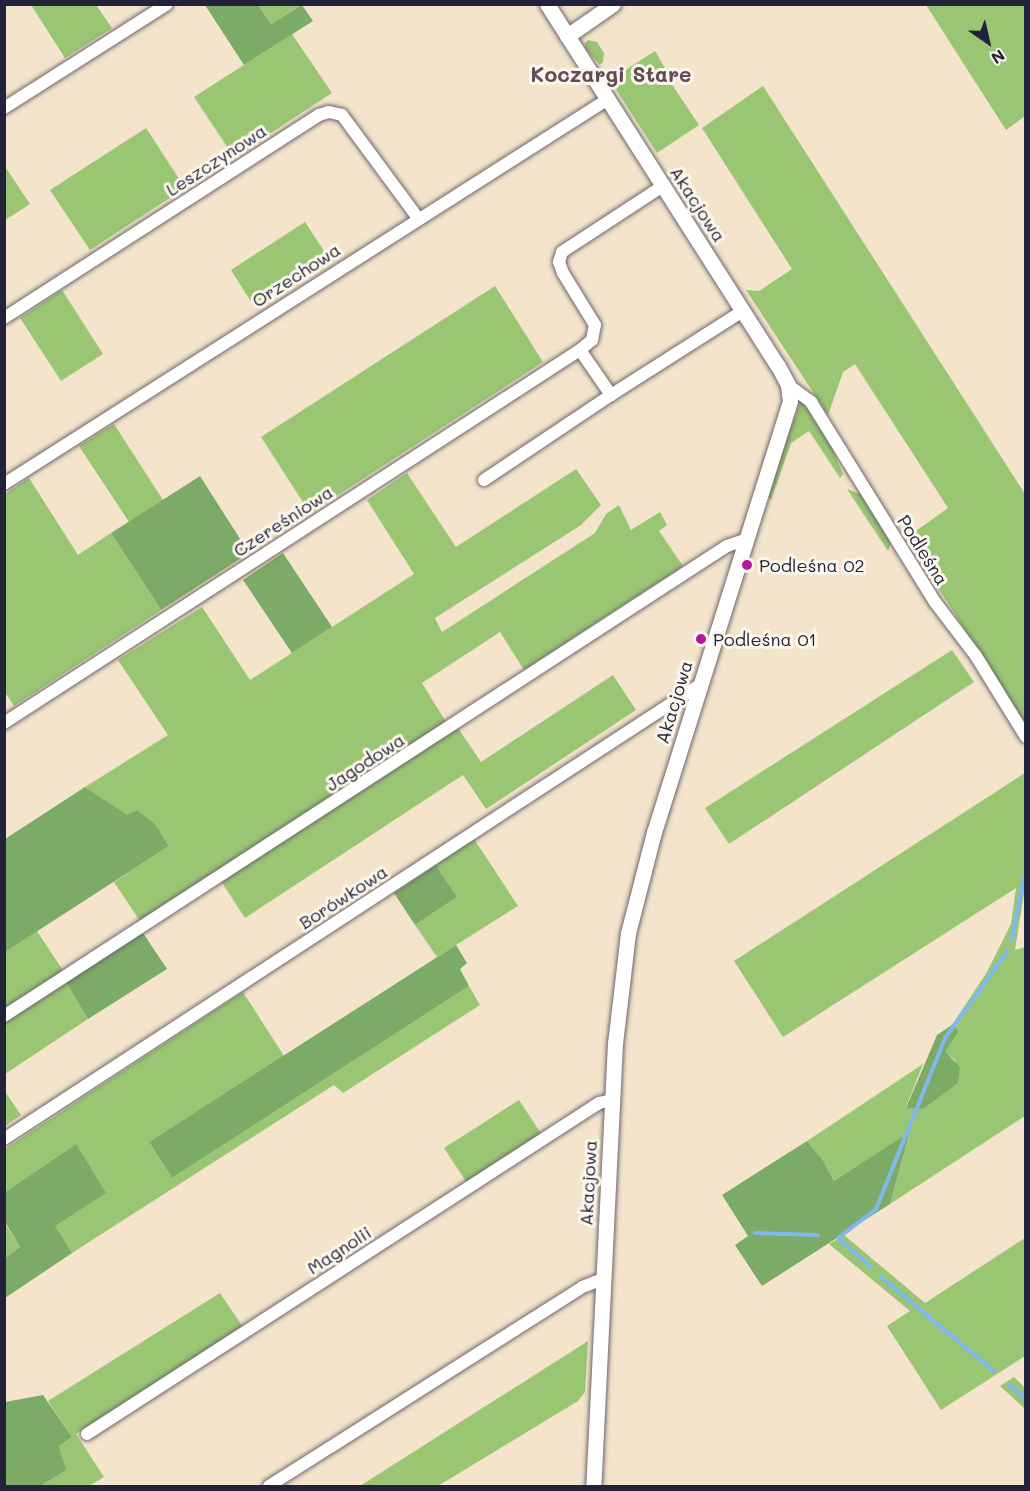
<!DOCTYPE html>
<html>
<head>
<meta charset="utf-8">
<style>
	body { margin:0 }
	#map { position:relative; width:1030px; height:1491px; overflow:hidden; background:#f4e4cb; font-family:Mali,sans-serif }
	div>[style] { position:absolute }
	.green>* { inset:0; background:#9ac674 }
	.forest>* { inset:0; background:#7bab66 }
	.stream>* { height:4px; margin:-2px; padding:0 2px; transform-origin:2px; border-radius:2px; background:#82b6ef }
	.roads { filter:drop-shadow(0 0 2px #6c666d) drop-shadow(0 0 2px #6c666d) }
	.minor>* { height:12px; margin:-6px; padding:0 6px; transform-origin:6px; border-radius:6px; background:#fff }
	.tertiary>* { height:15px; margin:-7.5px; padding:0 7.5px; transform-origin:7.5px; border-radius:7.5px; background:#fff }
	.dots>* { width:16px; height:16px; translate:-50% -50%; box-sizing:border-box; border:3px solid #fbf7ec; border-radius:50% }
	span { translate:-50% -50%; white-space:nowrap; text-align:center; line-height:1.15; -webkit-text-stroke:6px #fbf7ec; paint-order:stroke }
	.street-label { font-size:18px; color:#22223b }
	.poi-label { font-size:18px; color:#22223b }
	.left { translate:0 -50%; text-align:left }
	.quarter-label { font-size:21px; color:#634c55; font-weight:700 }
	.frame { position:absolute; inset:0; border:6px solid #22223b; pointer-events:none }
	.north { position:absolute; left:958px; top:12px; width:60px; height:60px; -webkit-text-stroke:4px #fbf7ec; paint-order:stroke; rotate:146deg; font-size:16px; font-weight:700; line-height:24px; text-align:center; color:#22223b }
	.north::after { content:''; display:block; margin:auto; width:21px; height:27px; background:#22223b; clip-path:polygon(50% 0,100% 100%,50% 72%,0 100%) }
</style>
</head>
<body>
<div id="map">
	<div class="green">
		<i style="clip-path:polygon(31px 5px,96px 5px,112px 28px,65px 58px)"></i>
		<i style="clip-path:polygon(258px 5px,302px 5px,271px 24px)"></i>
		<i style="clip-path:polygon(926px 5px,1025px 5px,1025px 116px,1006px 130px)"></i>
		<i style="clip-path:polygon(292px 34px,332px 93px,234px 157px,194px 97px)"></i>
		<i style="clip-path:polygon(588px 40px,597px 42px,604px 53px,603px 62px,600px 65px,585px 48px,585px 43px)"></i>
		<i style="clip-path:polygon(655px 51px,669px 75px,667px 77px,699px 125px,657px 153px,610px 80px)"></i>
		<i style="clip-path:polygon(763px 86px,1025px 494px,1025px 723px,906px 538px,948px 508px,855px 364px,843px 372px,828px 415px,746px 290px,759px 291px,792px 269px,702px 128px)"></i>
		<i style="clip-path:polygon(146px 128px,185px 188px,90px 250px,50px 190px)"></i>
		<i style="clip-path:polygon(4px 165px,30px 204px,5px 220px,4px 220px)"></i>
		<i style="clip-path:polygon(305px 222px,328px 257px,253px 305px,231px 270px)"></i>
		<i style="clip-path:polygon(495px 286px,543px 362px,310px 513px,261px 437px)"></i>
		<i style="clip-path:polygon(62px 290px,103px 354px,61px 381px,20px 318px)"></i>
		<i style="clip-path:polygon(801px 400px,830px 444px,843px 474px,840px 478px,809px 431px,791px 443px,771px 500px,767px 496px)"></i>
		<i style="clip-path:polygon(114px 424px,163px 500px,129px 522px,79px 446px)"></i>
		<i style="clip-path:polygon(576px 469px,601px 505px,581px 525px,435px 618px,442px 632px,595px 533px,606px 514px,619px 505px,631px 530px,660px 512px,667px 525px,659px 531px,683px 566px,524px 670px,500px 632px,422px 683px,446px 722px,142px 924px,114px 882px,169px 846px,155px 824px,137px 810px,127px 816px,85px 787px,168px 735px,118px 660px,202px 607px,250px 680px,414px 574px,367px 500px,407px 473px,456px 547px)"></i>
		<i style="clip-path:polygon(29px 478px,78px 555px,111px 533px,161px 610px,14px 706px,5px 692px,5px 494px)"></i>
		<i style="clip-path:polygon(847px 489px,863px 495px,888px 537px,891px 543px,888px 551px)"></i>
		<i style="clip-path:polygon(952px 650px,974px 682px,729px 844px,705px 808px)"></i>
		<i style="clip-path:polygon(613px 675px,636px 710px,486px 809px,463px 775px,245px 918px,221px 881px,458px 728px,481px 762px)"></i>
		<i style="clip-path:polygon(1025px 773px,1025px 887px,1015px 950px,1025px 947px,1025px 1116px,890px 1204px,910px 1133px,834px 1181px,822px 1159px,807px 1141px,923px 1064px,906px 1107px,940px 1095px,958px 1083px,955px 1060px,944px 1051px,959px 1031px,952px 1025px,987px 972px,1011px 924px,1016px 888px,783px 1037px,734px 961px)"></i>
		<i style="clip-path:polygon(474px 839px,518px 906px,437px 957px,415px 925px,457px 897px,436px 865px)"></i>
		<i style="clip-path:polygon(37px 931px,64px 972px,5px 1011px,5px 952px)"></i>
		<i style="clip-path:polygon(66px 982px,88px 1019px,5px 1074px,5px 1022px)"></i>
		<i style="clip-path:polygon(469px 986px,480px 1005px,343px 1093px,334px 1085px,72px 1253px,55px 1227px,76px 1144px,5px 1192px,5px 1149px,243px 992px,284px 1056px,149px 1142px,172px 1178px)"></i>
		<i style="clip-path:polygon(4px 1090px,21px 1115px,5px 1126px,4px 1126px)"></i>
		<i style="clip-path:polygon(519px 1100px,542px 1135px,467px 1183px,444px 1148px)"></i>
		<i style="clip-path:polygon(4px 1222px,20px 1247px,5px 1258px,4px 1258px)"></i>
		<i style="clip-path:polygon(844px 1235px,925px 1303px,1025px 1238px,1025px 1356px,941px 1410px,887px 1326px,910px 1311px,829px 1244px)"></i>
		<i style="clip-path:polygon(220px 1293px,243px 1327px,76px 1434px,104px 1477px,89px 1486px,40px 1486px,65px 1470px,59px 1446px,72px 1437px,48px 1401px)"></i>
		<i style="clip-path:polygon(588px 1341px,585px 1392px,578px 1401px,438px 1486px,360px 1486px)"></i>
		<i style="clip-path:polygon(1014px 1377px,1025px 1388px,1025px 1409px,1000px 1386px)"></i>
	</div>
	<div class="forest">
		<i style="clip-path:polygon(205px 5px,258px 5px,271px 24px,302px 5px,313px 21px,244px 65px)"></i>
		<i style="clip-path:polygon(200px 476px,249px 553px,161px 610px,111px 533px)"></i>
		<i style="clip-path:polygon(283px 553px,332px 627px,292px 653px,243px 580px)"></i>
		<i style="clip-path:polygon(85px 787px,127px 815px,137px 810px,155px 824px,169px 846px,5px 952px,5px 839px)"></i>
		<i style="clip-path:polygon(436px 865px,457px 897px,415px 925px,394px 893px)"></i>
		<i style="clip-path:polygon(143px 933px,167px 969px,88px 1019px,66px 982px)"></i>
		<i style="clip-path:polygon(456px 945px,467px 963px,460px 969px,469px 986px,172px 1178px,149px 1142px)"></i>
		<i style="clip-path:polygon(952px 1025px,959px 1031px,945px 1051px,960px 1067px,958px 1083px,923px 1109px,906px 1108px,937px 1035px)"></i>
		<i style="clip-path:polygon(910px 1132px,890px 1204px,762px 1286px,735px 1245px,748px 1236px,722px 1195px,807px 1141px,822px 1159px,834px 1181px)"></i>
		<i style="clip-path:polygon(76px 1144px,106px 1193px,55px 1226px,72px 1253px,5px 1298px,5px 1258px,20px 1247px,5px 1222px,5px 1192px)"></i>
		<i style="clip-path:polygon(43px 1395px,72px 1437px,59px 1446px,66px 1470px,40px 1486px,5px 1486px,5px 1402px)"></i>
	</div>
	<div class="stream">
		<i style="left:1012px;top:939px;width:73px;rotate:-79deg"></i>
		<i style="left:755px;top:1233px;width:63px;rotate:1.8deg"></i>
		<i style="left:871px;top:1267px;width:44px;rotate:-138.7deg"></i>
		<i style="left:838px;top:1238px;width:48px;rotate:-37.3deg"></i>
		<i style="left:876px;top:1209px;width:184px;rotate:-68deg"></i>
		<i style="left:945px;top:1038px;width:106px;rotate:-54.2deg"></i>
		<i style="left:881px;top:1277px;width:147px;rotate:39.8deg"></i>
		<i style="left:1009px;top:1385px;width:22px;rotate:39deg"></i>
	</div>
	<div class="roads">
		<div class="minor">
			<i style="left:4px;top:108px;width:193px;rotate:-32.5deg"></i>
			<i style="left:4px;top:318px;width:375px;rotate:-32.8deg"></i>
			<i style="left:319px;top:115px;width:10px;rotate:-17deg"></i>
			<i style="left:329px;top:112px;width:13px;rotate:13deg"></i>
			<i style="left:342px;top:115px;width:128px;rotate:53.6deg"></i>
			<i style="left:580px;top:350px;width:16px;rotate:-40deg"></i>
			<i style="left:592px;top:340px;width:15px;rotate:-79deg"></i>
			<i style="left:595px;top:325px;width:61px;rotate:-121.6deg"></i>
			<i style="left:563px;top:273px;width:12px;rotate:-110deg"></i>
			<i style="left:559px;top:262px;width:10px;rotate:-73deg"></i>
			<i style="left:562px;top:252px;width:121px;rotate:-33.2deg"></i>
			<i style="left:788px;top:385px;width:29px;rotate:36deg"></i>
			<i style="left:811px;top:402px;width:235px;rotate:58.2deg"></i>
			<i style="left:935px;top:602px;width:68px;rotate:52.8deg"></i>
			<i style="left:976px;top:656px;width:95px;rotate:58.3deg"></i>
			<i style="left:484px;top:480px;width:153px;rotate:-33.8deg"></i>
			<i style="left:4px;top:484px;width:716px;rotate:-32.51deg"></i>
			<i style="left:4px;top:723px;width:686px;rotate:-32.93deg"></i>
			<i style="left:580px;top:350px;width:55px;rotate:55.4deg"></i>
			<i style="left:611px;top:395px;width:156px;rotate:-32.5deg"></i>
			<i style="left:4px;top:1016px;width:862px;rotate:-33.03deg"></i>
			<i style="left:727px;top:546px;width:21px;rotate:-19deg"></i>
			<i style="left:4px;top:1139px;width:832px;rotate:-33.14deg"></i>
			<i style="left:87px;top:1434px;width:610px;rotate:-32.88deg"></i>
			<i style="left:599px;top:1103px;width:13px;rotate:-13deg"></i>
			<i style="left:269px;top:1486px;width:371px;rotate:-32.4deg"></i>
			<i style="left:582px;top:1287px;width:22px;rotate:-21deg"></i>
		</div>
		<div class="tertiary">
			<i style="left:547px;top:4px;width:429px;rotate:57.5deg"></i>
			<i style="left:778px;top:366px;width:21px;rotate:62deg"></i>
			<i style="left:788px;top:385px;width:16px;rotate:83deg"></i>
			<i style="left:790px;top:401px;width:452px;rotate:107.5deg"></i>
			<i style="left:654px;top:832px;width:104px;rotate:104.4deg"></i>
			<i style="left:628px;top:933px;width:111px;rotate:96.7deg"></i>
			<i style="left:615px;top:1043px;width:444px;rotate:92.8deg"></i>
			<i style="left:567px;top:36px;width:56px;rotate:-34.8deg"></i>
		</div>
	</div>
	<div class="dots">
		<i style="left:747px;top:565px;background:#b5179e"></i>
		<i style="left:701px;top:639px;background:#b5179e"></i>
	</div>
	<div class="street-label">
		<span style="left:216px;top:160px;rotate:-33deg">Leszczynowa</span>
		<span style="left:698px;top:204px;rotate:57deg">Akacjowa</span>
		<span style="left:296px;top:275px;rotate:-33deg">Orzechowa</span>
		<span style="left:283px;top:521px;rotate:-33deg">Czereśniowa</span>
		<span style="left:923px;top:550px;rotate:58deg">Podleśna</span>
		<span style="left:674px;top:702px;rotate:-73deg">Akacjowa</span>
		<span style="left:365px;top:762px;rotate:-33deg">Jagodowa</span>
		<span style="left:343px;top:897px;rotate:-33deg">Borówkowa</span>
		<span style="left:588px;top:1183px;rotate:-87deg">Akacjowa</span>
		<span style="left:339px;top:1250px;rotate:-33deg">Magnolii</span>
	</div>
	<div class="poi-label">
		<span class="left" style="left:759px;top:565px">Podleśna 02</span>
		<span class="left" style="left:713px;top:639px">Podleśna 01</span>
	</div>
	<div class="quarter-label">
		<span style="left:611px;top:74px">Koczargi Stare</span>
	</div>
	<div class="frame"></div>
	<div class="north">N</div>
</div>
</body>
</html>
